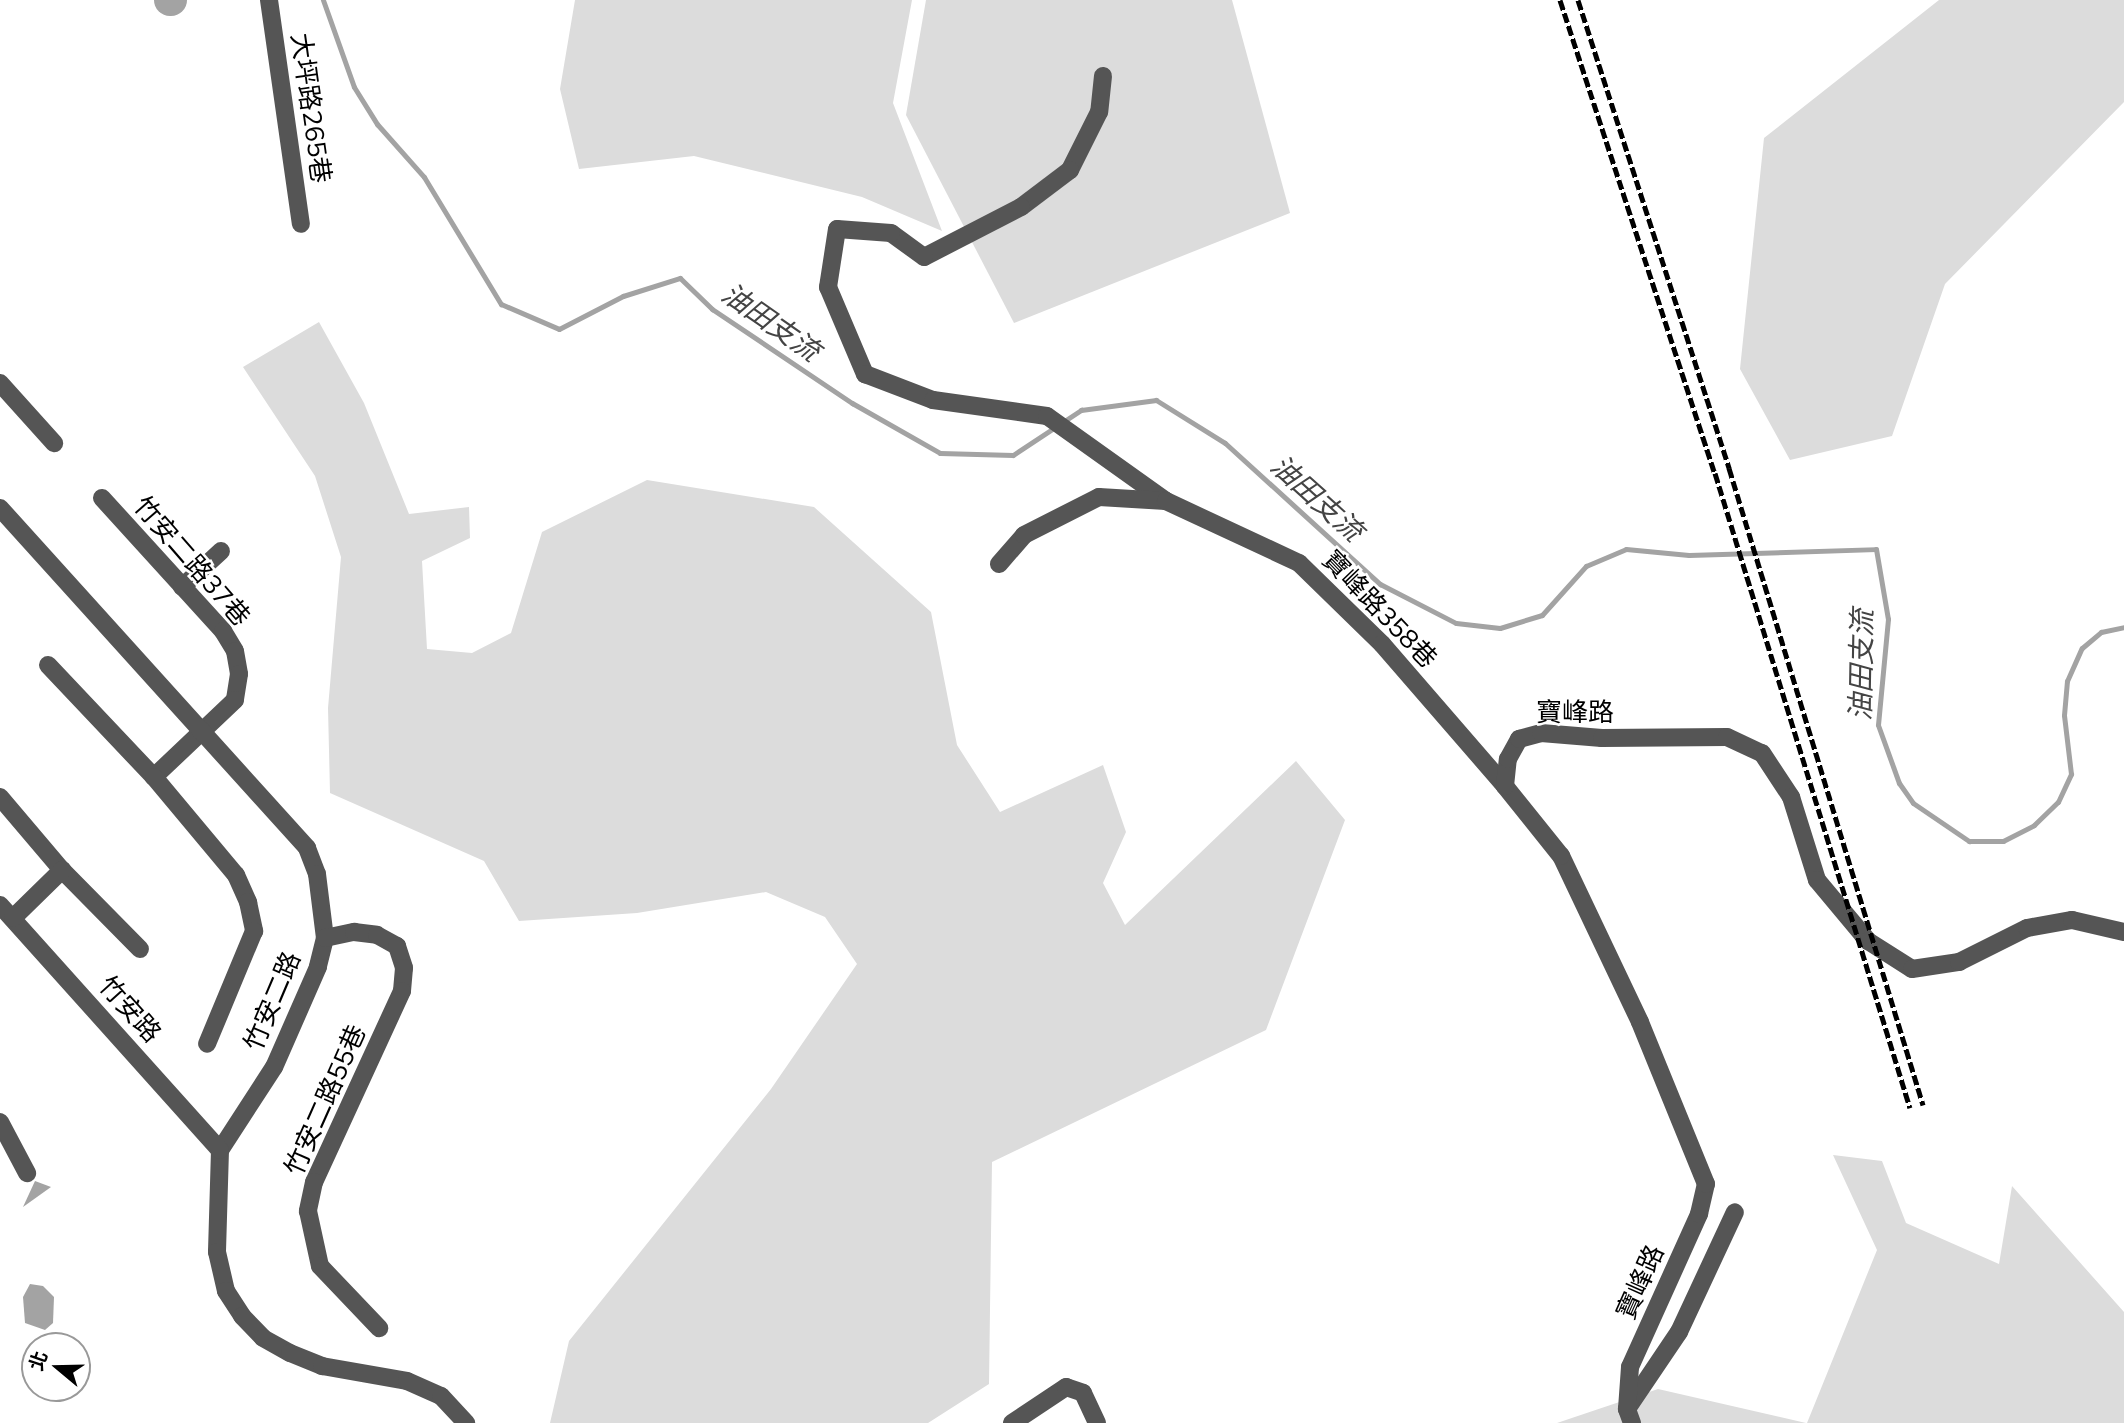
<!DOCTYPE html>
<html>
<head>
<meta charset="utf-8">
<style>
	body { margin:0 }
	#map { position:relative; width:2124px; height:1423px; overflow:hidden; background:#fff; font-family:Mulish,"Noto Sans TC",sans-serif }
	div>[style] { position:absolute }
	.green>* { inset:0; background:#dcdcdc }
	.water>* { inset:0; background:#a3a3a3 }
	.stream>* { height:5px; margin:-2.5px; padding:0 2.5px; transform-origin:2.5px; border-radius:2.5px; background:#a3a3a3 }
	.river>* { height:32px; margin:-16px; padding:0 16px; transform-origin:16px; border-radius:16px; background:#a3a3a3 }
	.minor>* { height:18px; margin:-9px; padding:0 9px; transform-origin:9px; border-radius:9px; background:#555 }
	.rail>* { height:5px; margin-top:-2.5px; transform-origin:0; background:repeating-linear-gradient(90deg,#000 0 10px,transparent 0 13.5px) }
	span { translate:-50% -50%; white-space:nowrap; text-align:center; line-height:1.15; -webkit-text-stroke:5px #fff; paint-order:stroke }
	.street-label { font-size:26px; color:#000 }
	.water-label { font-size:28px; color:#444; font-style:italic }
	.north { position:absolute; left:21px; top:1332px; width:70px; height:70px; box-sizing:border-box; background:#fff; border:2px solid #999; border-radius:50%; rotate:289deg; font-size:19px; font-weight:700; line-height:28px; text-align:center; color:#000 }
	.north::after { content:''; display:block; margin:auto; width:24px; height:32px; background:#000; clip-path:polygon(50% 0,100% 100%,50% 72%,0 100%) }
</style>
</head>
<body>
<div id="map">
	<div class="green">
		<i style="clip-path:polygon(575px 0,912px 0,893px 103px,942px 231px,862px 197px,694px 156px,579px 169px,560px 89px)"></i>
		<i style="clip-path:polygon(926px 0,1232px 0,1290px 213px,1014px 323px,906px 115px)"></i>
		<i style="clip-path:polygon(1939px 0,2124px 0,2124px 102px,1945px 284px,1892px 436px,1790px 460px,1740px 369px,1764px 138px)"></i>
		<i style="clip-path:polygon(319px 322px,364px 403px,409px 514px,469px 507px,470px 538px,422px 561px,427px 649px,472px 653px,511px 633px,542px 532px,647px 480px,814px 507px,931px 612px,957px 745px,1000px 812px,1103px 765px,1126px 832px,1103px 883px,1125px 925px,1296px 761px,1345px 820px,1266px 1030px,992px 1162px,989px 1384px,928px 1423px,550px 1423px,569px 1341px,771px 1089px,857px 964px,825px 917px,766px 892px,637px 913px,519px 921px,484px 861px,330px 793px,328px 708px,341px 557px,315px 476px,243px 367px)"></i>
		<i style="clip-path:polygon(1833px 1155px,1882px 1161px,1906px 1223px,1999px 1264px,2012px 1186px,2124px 1312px,2124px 1423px,1807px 1423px,1877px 1250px)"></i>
		<i style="clip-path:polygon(1658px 1389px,1806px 1423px,1557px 1423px)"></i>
	</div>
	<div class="water">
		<i style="clip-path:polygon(35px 1181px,51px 1187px,23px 1207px)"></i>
		<i style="clip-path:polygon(30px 1284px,43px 1286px,54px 1297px,53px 1323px,45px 1330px,25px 1323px,23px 1297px)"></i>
	</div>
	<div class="stream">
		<i style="left:323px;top:0;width:92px;rotate:70.4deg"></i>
		<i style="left:354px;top:87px;width:44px;rotate:58.1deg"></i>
		<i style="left:377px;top:124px;width:71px;rotate:48.4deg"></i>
		<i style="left:424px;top:177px;width:149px;rotate:58.8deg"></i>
		<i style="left:501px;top:304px;width:63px;rotate:23.3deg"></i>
		<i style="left:559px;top:329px;width:72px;rotate:-27.3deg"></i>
		<i style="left:623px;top:296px;width:60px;rotate:-17.5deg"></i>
		<i style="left:680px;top:278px;width:45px;rotate:44.1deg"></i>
		<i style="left:712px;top:309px;width:169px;rotate:33.9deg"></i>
		<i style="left:852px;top:403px;width:101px;rotate:29.6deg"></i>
		<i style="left:940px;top:453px;width:73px;rotate:1.6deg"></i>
		<i style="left:1013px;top:455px;width:82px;rotate:-33.5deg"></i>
		<i style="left:1081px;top:410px;width:76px;rotate:-7.6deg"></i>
		<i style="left:1156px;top:400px;width:81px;rotate:31.9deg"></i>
		<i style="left:1225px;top:443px;width:210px;rotate:42.3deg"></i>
		<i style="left:1380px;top:584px;width:85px;rotate:27.2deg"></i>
		<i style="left:1456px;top:623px;width:44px;rotate:6.5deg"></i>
		<i style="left:1500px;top:628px;width:44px;rotate:-17.2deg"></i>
		<i style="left:1542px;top:615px;width:66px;rotate:-48.1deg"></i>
		<i style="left:1586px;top:566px;width:43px;rotate:-23deg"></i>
		<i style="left:1626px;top:549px;width:63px;rotate:5.4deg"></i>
		<i style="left:1689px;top:555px;width:187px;rotate:-1.8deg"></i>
		<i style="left:1876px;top:549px;width:71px;rotate:80.3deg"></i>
		<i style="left:1888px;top:619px;width:106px;rotate:95.4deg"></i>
		<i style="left:1878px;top:725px;width:62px;rotate:70.1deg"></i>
		<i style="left:1899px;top:783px;width:24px;rotate:55deg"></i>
		<i style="left:1913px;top:803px;width:68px;rotate:34.2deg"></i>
		<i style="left:1969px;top:841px;width:34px"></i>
		<i style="left:2003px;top:841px;width:35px;rotate:-27deg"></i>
		<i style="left:2034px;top:825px;width:33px;rotate:-44deg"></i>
		<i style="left:2058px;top:802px;width:31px;rotate:-65deg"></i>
		<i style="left:2071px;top:774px;width:59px;rotate:-96.8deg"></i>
		<i style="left:2064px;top:715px;width:34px;rotate:-85deg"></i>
		<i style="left:2067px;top:681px;width:36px;rotate:-66deg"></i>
		<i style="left:2082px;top:648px;width:25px;rotate:-40deg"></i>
		<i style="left:2101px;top:632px;width:24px;rotate:-12deg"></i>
	</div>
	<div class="river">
		<i style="left:170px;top:0;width:1px"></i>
	</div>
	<div class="minor">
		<i style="left:269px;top:0;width:226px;rotate:81.9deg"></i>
		<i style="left:1103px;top:76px;width:36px;rotate:96deg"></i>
		<i style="left:1099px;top:112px;width:65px;rotate:116.6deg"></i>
		<i style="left:1070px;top:170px;width:61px;rotate:142.9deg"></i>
		<i style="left:1021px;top:207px;width:109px;rotate:152.7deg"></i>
		<i style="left:924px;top:257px;width:41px;rotate:-144deg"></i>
		<i style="left:891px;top:233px;width:54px;rotate:-175.8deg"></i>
		<i style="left:837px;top:229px;width:59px;rotate:98.8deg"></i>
		<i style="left:828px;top:287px;width:95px;rotate:67deg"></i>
		<i style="left:865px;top:374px;width:73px;rotate:20.9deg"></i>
		<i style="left:933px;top:400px;width:115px;rotate:8deg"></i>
		<i style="left:1047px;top:416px;width:146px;rotate:35.5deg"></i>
		<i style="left:0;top:383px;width:81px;rotate:48deg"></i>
		<i style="left:102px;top:498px;width:180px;rotate:47.7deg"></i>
		<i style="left:223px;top:631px;width:23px;rotate:59deg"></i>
		<i style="left:235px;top:651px;width:23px;rotate:80deg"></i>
		<i style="left:239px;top:674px;width:26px;rotate:99deg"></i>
		<i style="left:235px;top:700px;width:112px;rotate:136.5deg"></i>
		<i style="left:0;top:508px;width:458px;rotate:47.9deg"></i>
		<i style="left:307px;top:848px;width:28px;rotate:69deg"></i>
		<i style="left:317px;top:874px;width:64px;rotate:82.9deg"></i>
		<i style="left:325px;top:938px;width:30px;rotate:104deg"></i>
		<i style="left:318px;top:967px;width:109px;rotate:113.7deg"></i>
		<i style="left:274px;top:1067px;width:99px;rotate:123deg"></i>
		<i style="left:220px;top:1150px;width:102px;rotate:91.7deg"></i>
		<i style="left:217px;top:1252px;width:40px;rotate:77deg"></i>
		<i style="left:226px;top:1291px;width:30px;rotate:57deg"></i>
		<i style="left:242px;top:1316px;width:30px;rotate:46deg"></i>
		<i style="left:263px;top:1338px;width:31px;rotate:29deg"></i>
		<i style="left:290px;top:1353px;width:35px;rotate:22deg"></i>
		<i style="left:322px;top:1366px;width:86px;rotate:10deg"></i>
		<i style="left:407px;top:1381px;width:37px;rotate:24deg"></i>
		<i style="left:441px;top:1396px;width:37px;rotate:47deg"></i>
		<i style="left:999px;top:564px;width:38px;rotate:-49deg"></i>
		<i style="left:1024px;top:535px;width:84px;rotate:-26.9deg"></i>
		<i style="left:1099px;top:497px;width:67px;rotate:3.4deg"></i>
		<i style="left:1166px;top:501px;width:147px;rotate:25deg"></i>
		<i style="left:1299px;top:563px;width:116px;rotate:44.3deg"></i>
		<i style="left:1382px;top:644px;width:188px;rotate:49.1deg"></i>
		<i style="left:182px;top:587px;width:53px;rotate:-42.7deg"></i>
		<i style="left:48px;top:665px;width:154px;rotate:46.6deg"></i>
		<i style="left:154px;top:777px;width:128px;rotate:50.1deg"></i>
		<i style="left:236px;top:875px;width:30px;rotate:66deg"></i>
		<i style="left:248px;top:902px;width:30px;rotate:78deg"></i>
		<i style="left:254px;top:931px;width:122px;rotate:112.6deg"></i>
		<i style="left:0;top:797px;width:96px;rotate:49.7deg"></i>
		<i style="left:62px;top:870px;width:111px;rotate:45.4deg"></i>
		<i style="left:0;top:905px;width:329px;rotate:48.1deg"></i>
		<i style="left:13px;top:918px;width:69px;rotate:-44.4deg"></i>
		<i style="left:325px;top:938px;width:30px;rotate:-12deg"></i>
		<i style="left:354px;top:932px;width:23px;rotate:7deg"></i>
		<i style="left:377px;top:935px;width:23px;rotate:29deg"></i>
		<i style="left:397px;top:946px;width:23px;rotate:72deg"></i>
		<i style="left:404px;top:968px;width:23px;rotate:95deg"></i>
		<i style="left:402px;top:991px;width:210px;rotate:114.7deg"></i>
		<i style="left:314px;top:1182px;width:30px;rotate:102deg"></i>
		<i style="left:308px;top:1211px;width:56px;rotate:77.7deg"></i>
		<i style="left:320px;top:1266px;width:86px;rotate:46.4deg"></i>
		<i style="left:0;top:1122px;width:58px;rotate:62.1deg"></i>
		<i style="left:1627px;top:1409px;width:93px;rotate:-56deg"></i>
		<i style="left:1679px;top:1332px;width:132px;rotate:-65deg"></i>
		<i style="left:1012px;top:1423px;width:65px;rotate:-33.7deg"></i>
		<i style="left:1066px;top:1387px;width:18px;rotate:19deg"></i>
		<i style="left:1083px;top:1393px;width:33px;rotate:65deg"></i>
		<i style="left:1632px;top:1423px;width:15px;rotate:-110deg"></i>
		<i style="left:1627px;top:1409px;width:42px;rotate:-85.9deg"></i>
		<i style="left:1630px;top:1367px;width:168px;rotate:-65.7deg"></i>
		<i style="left:1699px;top:1214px;width:31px;rotate:-77deg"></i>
		<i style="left:1706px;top:1184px;width:175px;rotate:-112.2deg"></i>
		<i style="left:1640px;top:1022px;width:184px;rotate:-115.4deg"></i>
		<i style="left:1561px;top:856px;width:90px;rotate:-128.7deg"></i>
		<i style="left:1505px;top:786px;width:27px;rotate:-84deg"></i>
		<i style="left:1508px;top:759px;width:23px;rotate:-61deg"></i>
		<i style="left:1519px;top:739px;width:23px;rotate:-15deg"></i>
		<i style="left:1541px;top:733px;width:61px;rotate:4.7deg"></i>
		<i style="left:1602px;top:738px;width:125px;rotate:-0.5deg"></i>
		<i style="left:1727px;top:737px;width:38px;rotate:25deg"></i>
		<i style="left:1762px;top:753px;width:53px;rotate:56.6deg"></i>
		<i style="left:1791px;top:797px;width:87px;rotate:72.6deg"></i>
		<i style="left:1817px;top:880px;width:80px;rotate:50.1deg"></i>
		<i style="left:1868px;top:941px;width:52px;rotate:32.5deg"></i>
		<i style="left:1912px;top:969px;width:48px;rotate:-8.5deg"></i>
		<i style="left:1959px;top:962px;width:76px;rotate:-26.6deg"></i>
		<i style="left:2027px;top:928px;width:46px;rotate:-10.1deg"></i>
		<i style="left:2072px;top:920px;width:53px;rotate:13deg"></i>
	</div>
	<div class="rail">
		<i style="left:1560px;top:0;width:498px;rotate:71.9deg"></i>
		<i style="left:1715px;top:473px;width:664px;rotate:72.93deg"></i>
		<i style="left:1578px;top:0;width:492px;rotate:72.1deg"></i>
		<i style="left:1729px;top:468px;width:666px;rotate:73.06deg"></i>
	</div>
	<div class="street-label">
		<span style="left:311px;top:108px;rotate:82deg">大坪路265巷</span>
		<span style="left:192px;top:561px;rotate:49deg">竹安二路37巷</span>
		<span style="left:1380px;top:609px;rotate:46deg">寶峰路358巷</span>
		<span style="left:1575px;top:712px">寶峰路</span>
		<span style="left:272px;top:1001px;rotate:-67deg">竹安二路</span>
		<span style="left:130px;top:1009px;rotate:48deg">竹安路</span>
		<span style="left:325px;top:1100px;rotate:-66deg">竹安二路55巷</span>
		<span style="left:1640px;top:1282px;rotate:-66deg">寶峰路</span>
	</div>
	<div class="water-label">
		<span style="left:771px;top:322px;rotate:35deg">油田支流</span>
		<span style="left:1317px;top:498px;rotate:42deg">油田支流</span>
		<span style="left:1861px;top:665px;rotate:-89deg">油田支流</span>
	</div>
	<div class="north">北</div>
</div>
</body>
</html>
